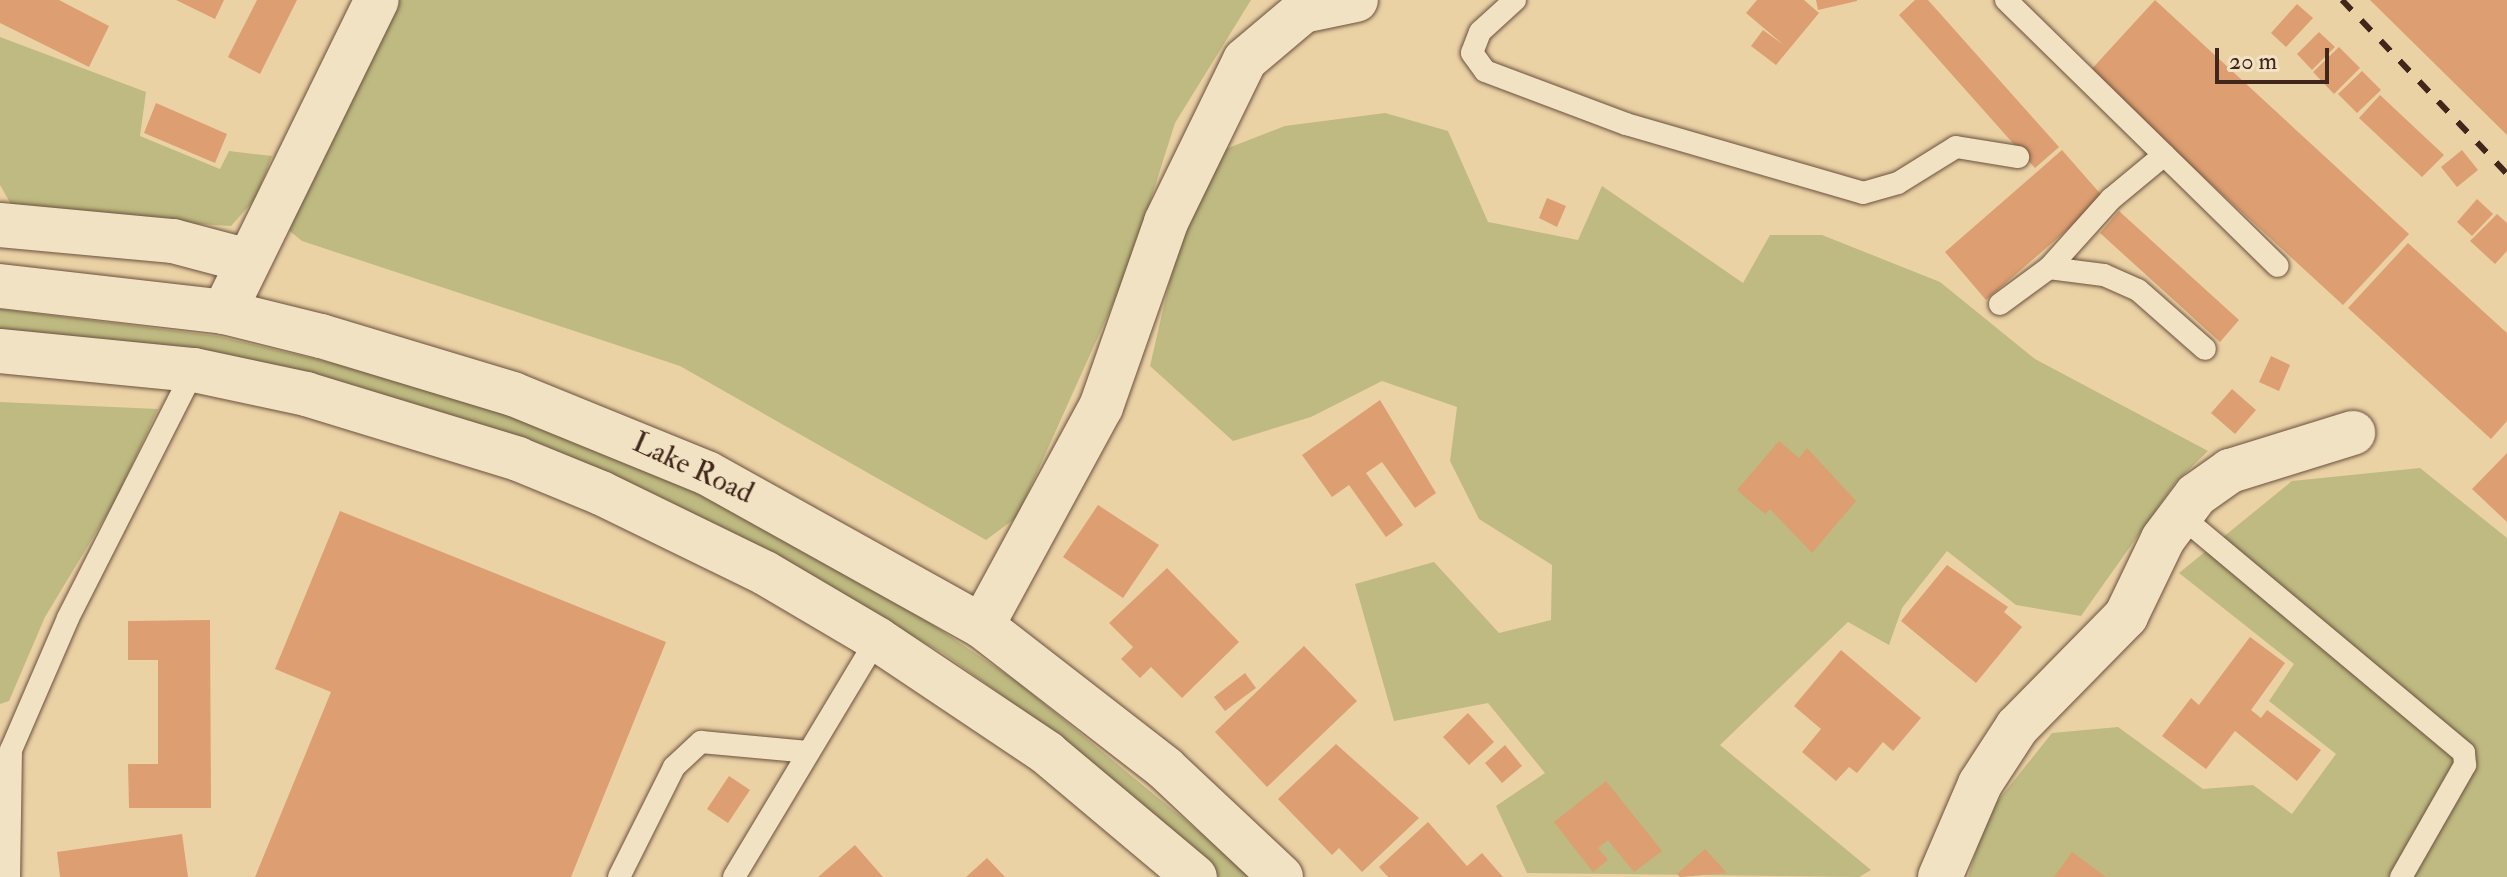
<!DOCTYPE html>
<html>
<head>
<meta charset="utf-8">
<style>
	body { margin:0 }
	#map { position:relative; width:2507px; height:877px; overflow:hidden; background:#ebd2a5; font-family:"IM FELL Double Pica",serif }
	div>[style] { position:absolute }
	.green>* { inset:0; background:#beba81 }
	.building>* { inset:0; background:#dd9e71 }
	.roads { filter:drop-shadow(0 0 2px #6b513e) drop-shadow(0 0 2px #6b513e) }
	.lane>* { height:22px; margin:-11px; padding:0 11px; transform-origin:11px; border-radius:11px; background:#f2e2c4 }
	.street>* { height:44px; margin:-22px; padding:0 22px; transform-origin:22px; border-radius:22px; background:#f2e2c4 }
	.secondary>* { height:44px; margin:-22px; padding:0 22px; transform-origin:22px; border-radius:22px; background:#f2e2c4 }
	.rail>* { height:6px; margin-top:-3px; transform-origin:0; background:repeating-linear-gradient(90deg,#40261b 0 14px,transparent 0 28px) }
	span { translate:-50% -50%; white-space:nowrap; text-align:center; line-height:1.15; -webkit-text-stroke:7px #f2e2c4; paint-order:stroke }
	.street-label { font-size:30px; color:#40261b }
	.scale { position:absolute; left:2215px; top:48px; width:114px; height:36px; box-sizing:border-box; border:4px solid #40261b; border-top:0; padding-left:10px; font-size:24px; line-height:28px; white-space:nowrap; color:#40261b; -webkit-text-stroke:6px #f2e2c4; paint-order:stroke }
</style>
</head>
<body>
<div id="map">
	<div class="green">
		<i style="clip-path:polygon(399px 0,1251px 0,1175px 123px,1129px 268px,1017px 517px,986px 540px,680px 366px,302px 241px,286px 228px)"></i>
		<i style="clip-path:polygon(0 37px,146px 92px,140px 136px,220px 169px,229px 151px,272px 156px,256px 198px,231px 226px,45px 215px,12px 206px,0 185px)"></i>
		<i style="clip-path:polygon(1385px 113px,1448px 131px,1488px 222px,1578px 240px,1602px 186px,1743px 283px,1770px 235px,1822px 235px,1940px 282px,2035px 359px,2208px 451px,2176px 482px,2081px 616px,2016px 605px,1947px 551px,1902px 608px,1889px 645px,1848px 622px,1720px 745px,1871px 870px,1859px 877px,1527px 873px,1496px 806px,1545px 773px,1488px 703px,1394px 721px,1355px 584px,1434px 562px,1499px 633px,1551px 620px,1552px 565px,1479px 519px,1450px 461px,1457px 407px,1382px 381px,1311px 417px,1233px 441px,1150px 366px,1185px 214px,1223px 150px,1285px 126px)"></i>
		<i style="clip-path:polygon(0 309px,217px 336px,371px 372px,500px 408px,696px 492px,859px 575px,1019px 683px,1254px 877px,1219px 877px,1056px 734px,943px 653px,672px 505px,0 333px)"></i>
		<i style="clip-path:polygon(0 402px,158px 409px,115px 501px,45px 617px,9px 701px,0 704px)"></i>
		<i style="clip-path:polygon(2420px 468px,2507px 538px,2507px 877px,1968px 877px,1988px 813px,2052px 733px,2118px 727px,2203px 789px,2253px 785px,2292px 814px,2336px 754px,2269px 701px,2294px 664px,2179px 573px,2292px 481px)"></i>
	</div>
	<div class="building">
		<i style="clip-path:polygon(0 0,59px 0,109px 26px,89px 67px,0 23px)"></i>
		<i style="clip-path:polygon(176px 0,224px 0,215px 19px)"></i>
		<i style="clip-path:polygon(257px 0,297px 0,260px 74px,228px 57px)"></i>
		<i style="clip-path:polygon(1757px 0,1804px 0,1819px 13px,1776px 65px,1751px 46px,1763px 30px,1784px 45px,1746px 13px)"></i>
		<i style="clip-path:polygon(1816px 0,1857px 0,1857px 1px,1818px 10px)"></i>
		<i style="clip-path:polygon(1915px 0,1928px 0,2059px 147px,2035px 168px,1899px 15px)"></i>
		<i style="clip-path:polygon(2155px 0,2409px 234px,2343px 305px,2089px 72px)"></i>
		<i style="clip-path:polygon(2370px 0,2507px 0,2507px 135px)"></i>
		<i style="clip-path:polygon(2297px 4px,2313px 18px,2286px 47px,2271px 33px)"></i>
		<i style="clip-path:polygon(2319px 32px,2335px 47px,2312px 70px,2297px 54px)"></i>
		<i style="clip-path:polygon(2339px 47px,2360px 68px,2334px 94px,2313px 72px)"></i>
		<i style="clip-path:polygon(2362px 71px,2381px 90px,2357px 113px,2338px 94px)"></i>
		<i style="clip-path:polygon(2380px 95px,2444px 155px,2422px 177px,2359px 118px)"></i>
		<i style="clip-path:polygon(156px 103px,227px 134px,215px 163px,144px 133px)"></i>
		<i style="clip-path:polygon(2062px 150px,2104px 198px,1986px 300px,1945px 252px)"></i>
		<i style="clip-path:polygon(2462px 150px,2478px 170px,2457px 187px,2441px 167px)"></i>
		<i style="clip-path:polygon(1547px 198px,1566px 206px,1557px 227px,1539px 218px)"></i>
		<i style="clip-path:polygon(2477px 199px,2493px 214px,2472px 236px,2457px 222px)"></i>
		<i style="clip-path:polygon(2119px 211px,2239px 320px,2220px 342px,2100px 233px)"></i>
		<i style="clip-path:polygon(2497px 214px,2507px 223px,2507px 251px,2495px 264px,2470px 241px)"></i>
		<i style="clip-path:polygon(2408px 243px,2507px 333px,2507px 421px,2491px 439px,2348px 308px)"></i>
		<i style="clip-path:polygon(2271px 356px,2290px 365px,2279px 391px,2259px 382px)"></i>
		<i style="clip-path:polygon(2232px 389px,2256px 410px,2235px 434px,2211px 413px)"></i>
		<i style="clip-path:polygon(1380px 400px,1436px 493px,1415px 508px,1382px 462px,1366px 473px,1403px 525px,1386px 537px,1349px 485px,1332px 497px,1302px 455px)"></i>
		<i style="clip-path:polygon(1779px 441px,1799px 458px,1807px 448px,1856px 501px,1812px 553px,1770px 509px,1765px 514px,1737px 490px)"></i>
		<i style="clip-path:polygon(2507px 453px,2507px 522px,2472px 489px)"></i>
		<i style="clip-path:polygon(1098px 505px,1159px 545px,1123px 598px,1063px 557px)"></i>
		<i style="clip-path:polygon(340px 511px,666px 642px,571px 877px,255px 877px,331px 692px,275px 669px)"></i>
		<i style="clip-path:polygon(1947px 565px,2008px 607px,2004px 612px,2022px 627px,1976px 683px,1901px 621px)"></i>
		<i style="clip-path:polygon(1167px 568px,1239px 642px,1182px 698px,1151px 667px,1140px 678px,1121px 659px,1133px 647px,1109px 623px)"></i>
		<i style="clip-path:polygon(210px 620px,211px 808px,129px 808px,128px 764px,158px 764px,158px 660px,128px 660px,128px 621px)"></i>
		<i style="clip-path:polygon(2250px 637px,2285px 663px,2251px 710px,2261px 718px,2267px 710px,2321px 750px,2297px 781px,2235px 731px,2206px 769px,2162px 736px,2191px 698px,2199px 705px)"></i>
		<i style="clip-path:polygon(1304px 646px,1357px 701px,1267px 787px,1215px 732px)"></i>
		<i style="clip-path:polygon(1841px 650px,1921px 718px,1893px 751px,1883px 742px,1857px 773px,1849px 767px,1836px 781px,1802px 752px,1821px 729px,1794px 706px)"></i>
		<i style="clip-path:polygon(1245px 673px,1256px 688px,1225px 711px,1214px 697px)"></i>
		<i style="clip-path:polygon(1468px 713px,1494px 742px,1469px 765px,1443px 737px)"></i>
		<i style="clip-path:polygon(1336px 744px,1419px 818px,1362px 872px,1339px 848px,1332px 855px,1278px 799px)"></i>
		<i style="clip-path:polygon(1505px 745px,1522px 766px,1502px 783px,1485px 763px)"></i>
		<i style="clip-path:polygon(729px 776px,750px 790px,728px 823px,707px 809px)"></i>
		<i style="clip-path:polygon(1606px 781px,1662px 851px,1634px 872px,1608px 840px,1598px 848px,1608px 860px,1593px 872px,1554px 822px)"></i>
		<i style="clip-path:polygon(1428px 822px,1467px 866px,1482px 853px,1503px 877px,1388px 877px,1379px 867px)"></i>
		<i style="clip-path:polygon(182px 834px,188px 877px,60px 877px,57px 852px)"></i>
		<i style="clip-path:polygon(855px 845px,883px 877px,818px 877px)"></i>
		<i style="clip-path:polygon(1705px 849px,1727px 873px,1680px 877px,1677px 874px)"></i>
		<i style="clip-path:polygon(2072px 852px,2106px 877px,2054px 877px)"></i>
		<i style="clip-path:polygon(987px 858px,1005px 877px,966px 877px)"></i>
	</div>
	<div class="roads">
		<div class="lane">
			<i style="left:1515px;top:0;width:47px;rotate:137.6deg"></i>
			<i style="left:1480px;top:32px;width:22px;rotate:111deg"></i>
			<i style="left:1472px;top:53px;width:22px;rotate:54deg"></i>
			<i style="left:1485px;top:71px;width:151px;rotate:20.6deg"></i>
			<i style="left:1626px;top:124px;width:247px;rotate:16.2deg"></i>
			<i style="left:1863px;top:193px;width:36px;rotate:-16deg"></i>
			<i style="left:1898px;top:183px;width:68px;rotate:-31.8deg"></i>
			<i style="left:1956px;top:147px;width:63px;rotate:9.2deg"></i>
			<i style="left:2006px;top:0;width:380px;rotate:44.4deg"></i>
			<i style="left:2049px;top:268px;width:55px;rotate:7.3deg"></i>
			<i style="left:2104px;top:275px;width:37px;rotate:24deg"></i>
			<i style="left:2138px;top:290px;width:89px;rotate:41.4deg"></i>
			<i style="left:2000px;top:304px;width:61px;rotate:-36.3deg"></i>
			<i style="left:2049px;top:268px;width:93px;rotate:-48.1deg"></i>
			<i style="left:2111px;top:199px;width:69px;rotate:-39.7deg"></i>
			<i style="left:2181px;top:516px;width:369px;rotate:39.9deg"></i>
			<i style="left:2464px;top:753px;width:12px;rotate:85deg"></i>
			<i style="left:2465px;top:765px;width:129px;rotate:119.7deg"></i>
			<i style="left:9px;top:877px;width:127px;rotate:-89.1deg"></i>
			<i style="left:11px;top:750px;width:144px;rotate:-66.6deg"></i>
			<i style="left:68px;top:618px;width:278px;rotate:-63.1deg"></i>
			<i style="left:619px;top:877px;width:123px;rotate:-63.4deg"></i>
			<i style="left:674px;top:767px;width:37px;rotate:-43deg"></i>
			<i style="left:701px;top:742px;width:107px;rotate:5.3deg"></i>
			<i style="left:734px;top:877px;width:278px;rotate:-59deg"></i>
		</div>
		<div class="street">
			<i style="left:0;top:225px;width:174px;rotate:5.3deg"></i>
			<i style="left:173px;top:241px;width:78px;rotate:14.9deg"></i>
			<i style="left:224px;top:312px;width:347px;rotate:-63.9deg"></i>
			<i style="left:982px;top:626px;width:249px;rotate:-61.5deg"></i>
			<i style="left:1101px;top:407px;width:196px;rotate:-70.6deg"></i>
			<i style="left:1166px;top:222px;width:180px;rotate:-64deg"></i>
			<i style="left:1245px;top:60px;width:76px;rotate:-40.2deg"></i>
			<i style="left:1303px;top:11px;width:54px;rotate:-11.7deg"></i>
			<i style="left:1940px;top:877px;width:101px;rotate:-66.7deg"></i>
			<i style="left:1980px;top:784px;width:68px;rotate:-57deg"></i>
			<i style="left:2017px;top:727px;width:156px;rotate:-45.5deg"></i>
			<i style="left:2126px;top:616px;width:85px;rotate:-64.3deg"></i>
			<i style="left:2163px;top:539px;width:55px;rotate:-53.1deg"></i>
			<i style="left:2196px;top:495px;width:42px;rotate:-35.2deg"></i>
			<i style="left:2230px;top:471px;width:129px;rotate:-17.2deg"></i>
		</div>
		<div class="secondary">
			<i style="left:0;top:286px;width:226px;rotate:6.6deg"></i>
			<i style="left:224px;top:312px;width:100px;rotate:13.9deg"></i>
			<i style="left:321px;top:336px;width:201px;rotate:16.8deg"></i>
			<i style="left:513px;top:394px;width:209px;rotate:22.2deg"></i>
			<i style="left:707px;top:473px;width:315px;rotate:29.1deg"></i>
			<i style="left:982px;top:626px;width:232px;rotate:37.8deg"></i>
			<i style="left:1165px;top:768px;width:159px;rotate:43.2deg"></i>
			<i style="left:0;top:351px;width:195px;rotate:5.6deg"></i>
			<i style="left:194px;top:370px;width:115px;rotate:12.1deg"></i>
			<i style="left:306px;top:394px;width:222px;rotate:17deg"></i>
			<i style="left:518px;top:459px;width:90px;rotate:22.3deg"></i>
			<i style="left:601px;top:493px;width:182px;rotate:26deg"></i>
			<i style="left:765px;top:573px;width:130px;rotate:30.5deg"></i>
			<i style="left:877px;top:639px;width:205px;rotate:33.8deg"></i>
			<i style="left:1047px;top:753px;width:193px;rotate:40deg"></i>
		</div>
	</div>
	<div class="rail">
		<i style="left:2342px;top:0;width:240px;rotate:46.5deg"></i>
	</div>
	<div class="street-label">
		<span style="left:693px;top:468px;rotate:25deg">Lake Road</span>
	</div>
	<div class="scale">20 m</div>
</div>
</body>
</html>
